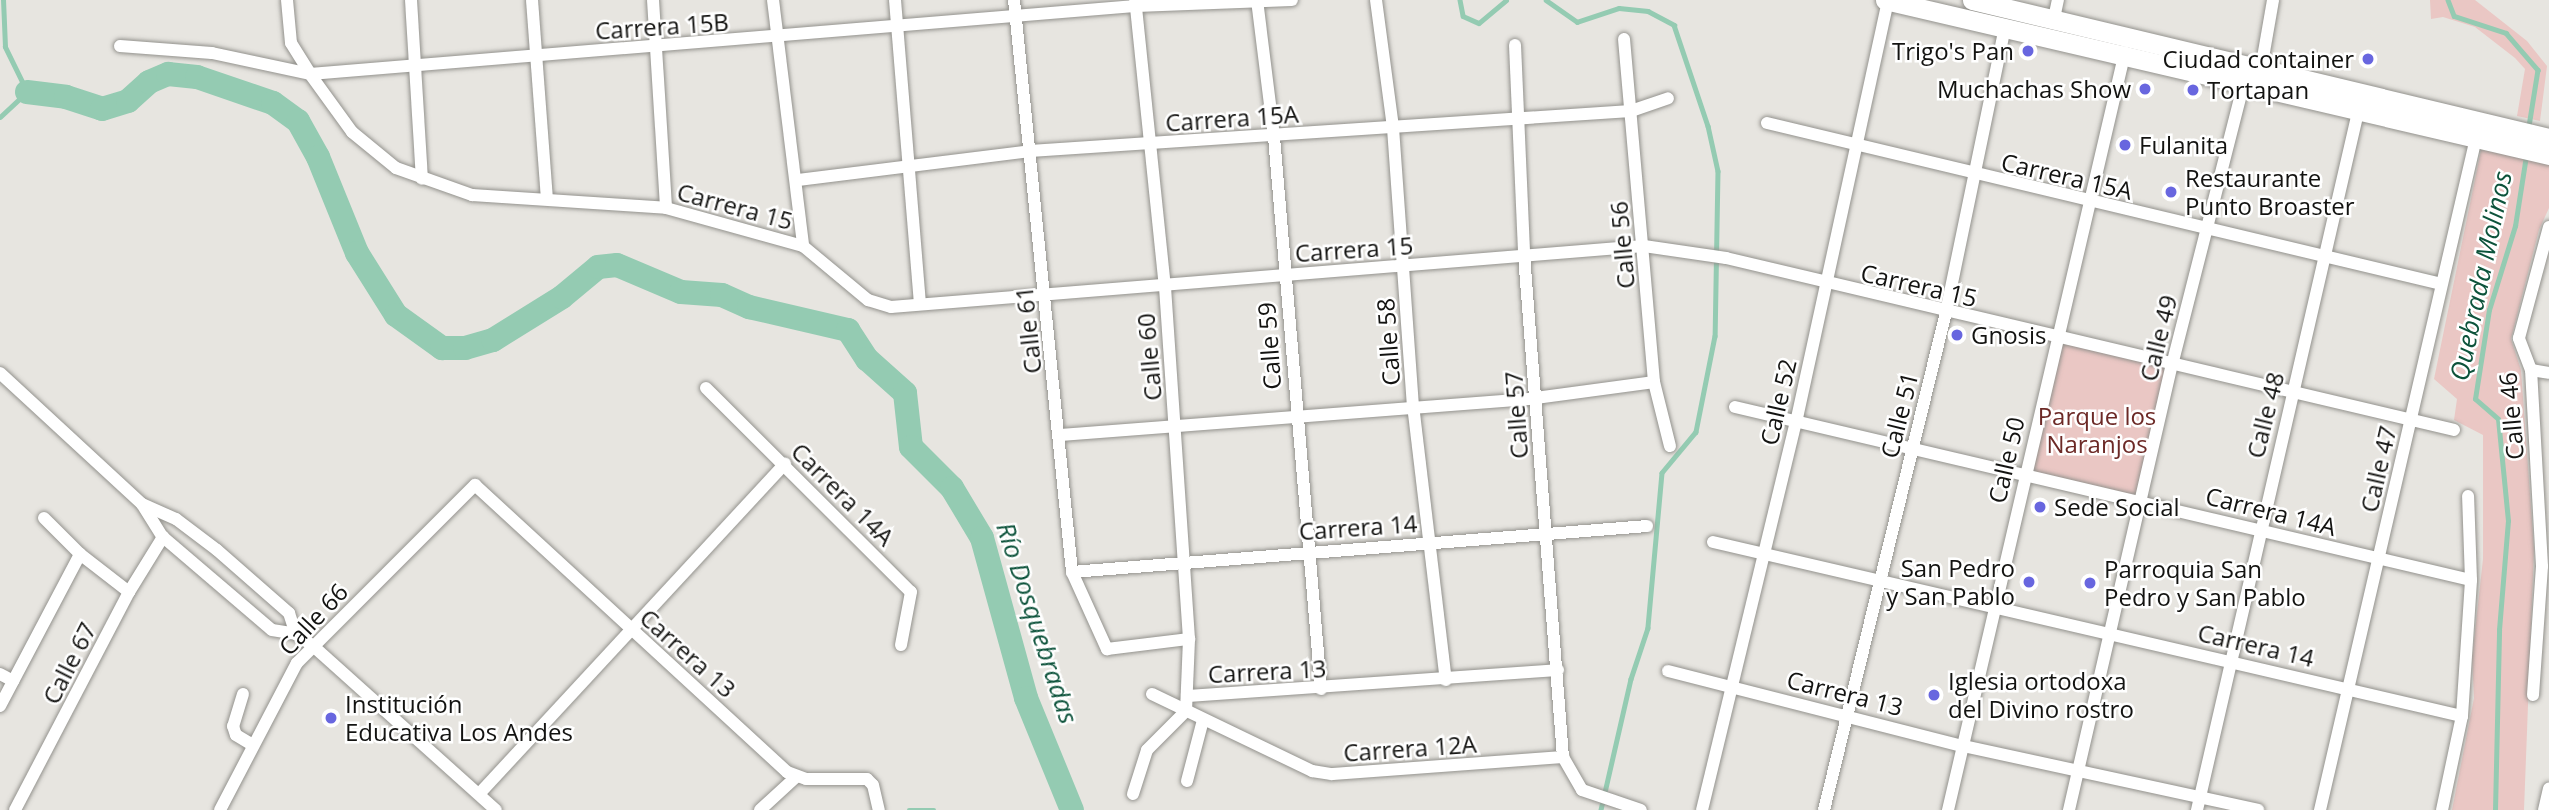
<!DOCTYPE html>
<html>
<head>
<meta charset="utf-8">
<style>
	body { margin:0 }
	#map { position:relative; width:2549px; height:810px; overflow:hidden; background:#e7e5e0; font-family:"Open Sans",sans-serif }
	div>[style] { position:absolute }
	.green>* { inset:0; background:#eac7c4 }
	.stream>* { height:4.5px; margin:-2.25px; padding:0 2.25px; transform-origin:2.25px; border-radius:2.25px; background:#94cbb2 }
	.river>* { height:24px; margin:-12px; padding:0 12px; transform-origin:12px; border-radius:12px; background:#94cbb2 }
	.roads { filter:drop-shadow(0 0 2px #93928d) drop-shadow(0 0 2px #93928d) }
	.street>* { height:12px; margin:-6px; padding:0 6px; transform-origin:6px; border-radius:6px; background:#fff }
	.primary>* { height:19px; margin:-9.5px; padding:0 9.5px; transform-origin:9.5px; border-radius:9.5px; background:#fff }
	.dots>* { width:19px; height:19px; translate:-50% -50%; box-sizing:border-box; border:4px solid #fff; border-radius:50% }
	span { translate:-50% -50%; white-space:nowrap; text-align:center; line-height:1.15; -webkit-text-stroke:5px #fff; paint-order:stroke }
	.street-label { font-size:24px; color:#131311 }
	.poi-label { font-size:24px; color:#131311 }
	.right { translate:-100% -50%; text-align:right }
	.left { translate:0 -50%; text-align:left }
	.park-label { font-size:24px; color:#6c2926 }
	.water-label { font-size:26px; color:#0d533b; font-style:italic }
</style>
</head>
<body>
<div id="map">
	<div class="green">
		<i style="clip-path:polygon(2430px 0,2475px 0,2527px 41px,2547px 66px,2540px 121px,2517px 116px,2525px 69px,2515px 58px,2475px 27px,2443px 17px,2431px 19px)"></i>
		<i style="clip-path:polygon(2481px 150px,2549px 159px,2549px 208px,2539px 230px,2511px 339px,2521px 370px,2534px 549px,2524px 810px,2452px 810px,2474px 698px,2472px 658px,2483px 559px,2483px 435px,2454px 420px,2457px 399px,2434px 379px)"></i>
		<i style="clip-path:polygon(2057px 339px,2172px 365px,2143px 503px,2024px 474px)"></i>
	</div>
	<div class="stream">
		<i style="left:1460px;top:0;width:16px;rotate:79deg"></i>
		<i style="left:1463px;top:16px;width:17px;rotate:24deg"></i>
		<i style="left:1479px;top:23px;width:35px;rotate:-40deg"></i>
		<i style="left:1546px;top:0;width:38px;rotate:35deg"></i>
		<i style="left:1577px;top:22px;width:44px;rotate:-18.4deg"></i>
		<i style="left:1619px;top:8px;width:29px;rotate:6deg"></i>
		<i style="left:1648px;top:11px;width:30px;rotate:28deg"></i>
		<i style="left:1674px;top:25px;width:107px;rotate:71.4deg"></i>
		<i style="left:1708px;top:126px;width:46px;rotate:77.5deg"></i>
		<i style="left:1718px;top:171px;width:165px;rotate:91deg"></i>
		<i style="left:1715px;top:336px;width:98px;rotate:101.2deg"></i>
		<i style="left:1696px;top:432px;width:53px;rotate:129.7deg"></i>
		<i style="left:1662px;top:473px;width:156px;rotate:95.2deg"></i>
		<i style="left:1648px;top:628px;width:54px;rotate:108.4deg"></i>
		<i style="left:1631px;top:679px;width:134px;rotate:102.9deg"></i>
		<i style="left:2448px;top:0;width:17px;rotate:69deg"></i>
		<i style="left:2454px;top:16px;width:55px;rotate:18.1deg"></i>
		<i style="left:2506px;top:33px;width:49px;rotate:49.1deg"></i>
		<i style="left:2538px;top:70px;width:57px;rotate:99.1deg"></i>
		<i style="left:0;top:117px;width:37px;rotate:-43deg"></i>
		<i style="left:27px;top:92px;width:50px;rotate:-116.1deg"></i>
		<i style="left:5px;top:47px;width:47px;rotate:-92.4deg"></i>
		<i style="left:909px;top:810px;width:25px"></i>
		<i style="left:2495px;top:810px;width:180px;rotate:-88.7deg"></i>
		<i style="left:2499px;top:630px;width:109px;rotate:-85.3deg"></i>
		<i style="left:2508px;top:521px;width:102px;rotate:-95.6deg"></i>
		<i style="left:2498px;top:419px;width:30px;rotate:-139deg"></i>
		<i style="left:2475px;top:399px;width:90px;rotate:-81.1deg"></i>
		<i style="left:2489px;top:310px;width:88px;rotate:-72.8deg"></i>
		<i style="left:2515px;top:226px;width:71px;rotate:-81.1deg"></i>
	</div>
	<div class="river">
		<i style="left:27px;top:92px;width:39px;rotate:7deg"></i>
		<i style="left:66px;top:97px;width:38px;rotate:18deg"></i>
		<i style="left:102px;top:109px;width:27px;rotate:-17deg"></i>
		<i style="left:128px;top:101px;width:28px;rotate:-42deg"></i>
		<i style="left:149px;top:82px;width:21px;rotate:-23deg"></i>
		<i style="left:168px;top:74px;width:29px;rotate:6deg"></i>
		<i style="left:197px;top:77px;width:80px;rotate:18.9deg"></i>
		<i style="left:273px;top:103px;width:31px;rotate:36deg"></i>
		<i style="left:298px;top:121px;width:41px;rotate:60.9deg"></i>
		<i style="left:318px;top:157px;width:104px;rotate:67.9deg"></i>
		<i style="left:357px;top:253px;width:73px;rotate:57.8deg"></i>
		<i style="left:396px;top:315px;width:57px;rotate:35.7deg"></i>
		<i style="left:442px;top:348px;width:23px"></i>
		<i style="left:465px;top:348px;width:29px;rotate:-16deg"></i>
		<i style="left:493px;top:340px;width:81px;rotate:-31.9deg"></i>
		<i style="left:562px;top:297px;width:47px;rotate:-39.8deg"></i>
		<i style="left:598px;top:267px;width:19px;rotate:-6deg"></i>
		<i style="left:617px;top:265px;width:69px;rotate:22.9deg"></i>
		<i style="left:681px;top:292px;width:41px;rotate:4.2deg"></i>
		<i style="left:722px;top:295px;width:30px;rotate:24deg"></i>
		<i style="left:749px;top:307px;width:102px;rotate:13.1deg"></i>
		<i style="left:848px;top:330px;width:35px;rotate:57deg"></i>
		<i style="left:867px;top:359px;width:51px;rotate:41.8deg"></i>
		<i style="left:905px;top:393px;width:54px;rotate:83.7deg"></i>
		<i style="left:911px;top:447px;width:58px;rotate:45deg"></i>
		<i style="left:952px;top:488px;width:58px;rotate:59deg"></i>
		<i style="left:982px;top:538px;width:166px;rotate:74.6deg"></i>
		<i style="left:1026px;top:698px;width:121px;rotate:67.7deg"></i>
	</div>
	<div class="roads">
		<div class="street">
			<i style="left:287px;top:0;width:43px;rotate:84.7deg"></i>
			<i style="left:291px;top:43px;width:36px;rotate:58deg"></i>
			<i style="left:310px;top:74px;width:72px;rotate:54.1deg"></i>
			<i style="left:352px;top:132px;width:57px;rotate:39.3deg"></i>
			<i style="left:396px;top:168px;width:81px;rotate:19.6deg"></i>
			<i style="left:472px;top:195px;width:194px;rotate:3.8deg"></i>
			<i style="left:666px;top:208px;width:142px;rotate:15.5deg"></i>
			<i style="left:803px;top:246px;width:85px;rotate:39.7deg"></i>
			<i style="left:868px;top:300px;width:24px;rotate:17deg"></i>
			<i style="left:891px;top:307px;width:755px;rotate:-4.63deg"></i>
			<i style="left:1644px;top:246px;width:83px;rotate:8.3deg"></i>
			<i style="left:1726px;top:258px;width:748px;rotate:13.29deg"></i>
			<i style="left:411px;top:0;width:179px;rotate:86.5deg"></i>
			<i style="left:532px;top:0;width:199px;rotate:85.7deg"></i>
			<i style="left:653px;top:0;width:208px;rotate:86.4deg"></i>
			<i style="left:773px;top:0;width:248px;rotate:83deg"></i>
			<i style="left:895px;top:0;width:305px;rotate:85.3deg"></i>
			<i style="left:1014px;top:0;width:575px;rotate:84.21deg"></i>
			<i style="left:1072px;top:572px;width:85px;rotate:65.6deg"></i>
			<i style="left:1107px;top:649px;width:83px;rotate:-7deg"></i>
			<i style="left:1257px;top:0;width:138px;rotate:82.9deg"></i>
			<i style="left:1274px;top:137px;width:554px;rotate:85.13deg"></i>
			<i style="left:1376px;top:0;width:129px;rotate:82.4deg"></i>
			<i style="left:1393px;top:128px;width:278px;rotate:85.9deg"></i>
			<i style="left:1413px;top:405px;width:277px;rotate:83.2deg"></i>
			<i style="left:2053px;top:23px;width:24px;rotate:-78deg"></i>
			<i style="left:1624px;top:39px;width:344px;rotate:85deg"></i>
			<i style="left:1654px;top:382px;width:66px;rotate:76deg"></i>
			<i style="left:1515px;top:45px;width:210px;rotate:87.5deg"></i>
			<i style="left:1524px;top:255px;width:504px;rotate:85.56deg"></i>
			<i style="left:1563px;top:757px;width:38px;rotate:60deg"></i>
			<i style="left:1582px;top:790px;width:62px;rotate:18.7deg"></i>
			<i style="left:120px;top:46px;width:92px;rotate:4.4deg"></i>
			<i style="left:212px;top:53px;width:100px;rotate:12.1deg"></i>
			<i style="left:310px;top:74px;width:829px;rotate:-4.71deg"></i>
			<i style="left:1136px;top:6px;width:156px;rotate:-2.2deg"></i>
			<i style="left:2261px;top:69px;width:70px;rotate:-80.1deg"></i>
			<i style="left:1767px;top:123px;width:693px;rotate:13.43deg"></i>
			<i style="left:798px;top:180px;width:234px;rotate:-7.1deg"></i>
			<i style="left:1030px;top:151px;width:602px;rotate:-3.81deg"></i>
			<i style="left:1631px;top:111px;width:39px;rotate:-19deg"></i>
			<i style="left:2531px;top:370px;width:18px;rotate:9deg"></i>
			<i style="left:0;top:373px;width:193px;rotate:42.7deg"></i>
			<i style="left:142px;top:504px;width:39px;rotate:58deg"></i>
			<i style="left:163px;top:537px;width:143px;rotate:40.5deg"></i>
			<i style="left:272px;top:630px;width:24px;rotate:9deg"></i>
			<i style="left:296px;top:634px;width:19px;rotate:35deg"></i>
			<i style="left:312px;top:645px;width:247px;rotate:41.9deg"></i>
			<i style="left:706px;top:388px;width:289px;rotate:44.9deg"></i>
			<i style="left:911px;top:592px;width:54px;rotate:100.7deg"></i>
			<i style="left:1735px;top:407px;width:756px;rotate:13.23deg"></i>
			<i style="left:1060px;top:435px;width:477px;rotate:-4.4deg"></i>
			<i style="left:1536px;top:398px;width:119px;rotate:-7.7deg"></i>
			<i style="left:142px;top:504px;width:37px;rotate:24deg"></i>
			<i style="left:176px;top:519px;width:51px;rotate:37.1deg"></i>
			<i style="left:217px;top:550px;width:96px;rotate:41.2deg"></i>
			<i style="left:289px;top:613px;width:22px;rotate:72deg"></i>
			<i style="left:44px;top:518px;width:51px;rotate:45deg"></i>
			<i style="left:80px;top:554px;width:62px;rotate:37.8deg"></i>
			<i style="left:1713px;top:542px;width:769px;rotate:13.08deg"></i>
			<i style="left:1072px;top:572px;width:577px;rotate:-4.57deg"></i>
			<i style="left:1668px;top:671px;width:304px;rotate:14.3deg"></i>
			<i style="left:1963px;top:746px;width:302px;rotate:12.2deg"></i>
			<i style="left:0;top:674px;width:15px;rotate:28deg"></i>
			<i style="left:243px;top:694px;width:34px;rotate:107deg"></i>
			<i style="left:233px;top:726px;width:9px;rotate:72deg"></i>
			<i style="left:236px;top:735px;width:17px;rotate:31deg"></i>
			<i style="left:1152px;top:694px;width:178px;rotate:25.7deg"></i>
			<i style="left:1312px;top:771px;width:20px;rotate:9deg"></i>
			<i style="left:1332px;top:774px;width:232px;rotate:-4.2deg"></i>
			<i style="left:2533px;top:695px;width:129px;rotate:-86deg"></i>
			<i style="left:2542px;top:566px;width:196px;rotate:-93.2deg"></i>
			<i style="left:2531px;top:370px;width:34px;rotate:-111deg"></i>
			<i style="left:2519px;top:338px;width:115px;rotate:-74.9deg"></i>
			<i style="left:1187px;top:696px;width:372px;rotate:-4deg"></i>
			<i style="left:0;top:706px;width:172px;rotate:-62.2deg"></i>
			<i style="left:1187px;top:781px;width:63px;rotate:-75.3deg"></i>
			<i style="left:480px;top:793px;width:449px;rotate:-47.2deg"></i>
			<i style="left:1133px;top:794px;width:46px;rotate:-72.3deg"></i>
			<i style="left:1147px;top:750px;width:55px;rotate:-45deg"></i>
			<i style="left:1186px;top:711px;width:72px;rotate:-87.6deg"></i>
			<i style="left:1189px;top:639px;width:352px;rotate:-93.9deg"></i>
			<i style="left:1165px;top:288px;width:290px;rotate:-95.9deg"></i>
			<i style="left:15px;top:810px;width:246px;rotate:-62.4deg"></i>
			<i style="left:129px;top:592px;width:65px;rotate:-58.3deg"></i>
			<i style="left:220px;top:810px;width:166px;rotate:-62.4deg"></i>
			<i style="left:297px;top:663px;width:252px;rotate:-45deg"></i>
			<i style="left:475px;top:485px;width:424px;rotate:42.6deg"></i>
			<i style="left:787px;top:772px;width:20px;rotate:20deg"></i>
			<i style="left:806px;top:779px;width:61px"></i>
			<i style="left:867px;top:779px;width:8px;rotate:45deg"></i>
			<i style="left:873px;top:785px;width:26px;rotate:77deg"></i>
			<i style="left:760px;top:810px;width:49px;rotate:-42.5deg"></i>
			<i style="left:1702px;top:810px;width:403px;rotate:-76.4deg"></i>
			<i style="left:1797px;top:418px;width:427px;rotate:-77.7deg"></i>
			<i style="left:1824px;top:810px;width:513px;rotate:-76.23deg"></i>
			<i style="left:1946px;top:312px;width:290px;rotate:-78.3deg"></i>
			<i style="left:1948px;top:810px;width:778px;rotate:-76.86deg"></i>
			<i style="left:2069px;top:810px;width:457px;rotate:-77deg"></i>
			<i style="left:2172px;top:365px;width:292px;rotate:-75.7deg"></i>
			<i style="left:2197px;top:810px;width:716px;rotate:-77.01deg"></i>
			<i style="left:2320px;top:810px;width:690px;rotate:-76.93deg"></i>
			<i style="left:2442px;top:810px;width:96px;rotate:-78deg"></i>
			<i style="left:2462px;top:716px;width:136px;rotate:-86.2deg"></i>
			<i style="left:2471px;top:580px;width:84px;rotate:-92deg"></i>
			<i style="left:2544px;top:810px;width:22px;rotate:-77deg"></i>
		</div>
		<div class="primary">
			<i style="left:1885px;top:0;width:682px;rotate:13.14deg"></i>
			<i style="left:1972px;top:0;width:593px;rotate:13.45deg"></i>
		</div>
	</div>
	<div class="dots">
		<i style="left:2028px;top:51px;background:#6866df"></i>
		<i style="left:2368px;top:59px;background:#6866df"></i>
		<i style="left:2145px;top:89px;background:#6866df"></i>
		<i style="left:2193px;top:90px;background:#6866df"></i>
		<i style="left:2125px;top:145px;background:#6866df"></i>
		<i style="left:2171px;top:192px;background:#6866df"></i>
		<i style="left:1957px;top:335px;background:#6866df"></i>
		<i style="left:2040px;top:507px;background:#6866df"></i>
		<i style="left:2029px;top:582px;background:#6866df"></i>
		<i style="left:2090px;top:583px;background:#6866df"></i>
		<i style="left:1934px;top:695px;background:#6866df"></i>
		<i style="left:331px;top:718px;background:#6866df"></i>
	</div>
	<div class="street-label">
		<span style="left:662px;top:26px;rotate:-4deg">Carrera 15B</span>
		<span style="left:1232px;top:118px;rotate:-4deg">Carrera 15A</span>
		<span style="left:2067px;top:176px;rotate:13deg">Carrera 15A</span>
		<span style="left:735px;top:206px;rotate:15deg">Carrera 15</span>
		<span style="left:1622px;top:245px;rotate:-95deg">Calle 56</span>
		<span style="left:1354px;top:249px;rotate:-4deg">Carrera 15</span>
		<span style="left:1919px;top:285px;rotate:13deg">Carrera 15</span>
		<span style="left:1028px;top:330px;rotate:-96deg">Calle 61</span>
		<span style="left:2158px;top:338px;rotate:-76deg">Calle 49</span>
		<span style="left:1388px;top:342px;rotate:-94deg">Calle 58</span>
		<span style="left:1269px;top:346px;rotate:-94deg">Calle 59</span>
		<span style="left:1149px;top:357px;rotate:-95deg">Calle 60</span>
		<span style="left:1778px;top:402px;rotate:-77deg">Calle 52</span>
		<span style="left:1516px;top:415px;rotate:-94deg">Calle 57</span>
		<span style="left:1899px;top:415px;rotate:-76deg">Calle 51</span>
		<span style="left:2265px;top:415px;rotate:-76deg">Calle 48</span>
		<span style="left:2511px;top:416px;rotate:-95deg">Calle 46</span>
		<span style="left:2006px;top:460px;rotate:-77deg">Calle 50</span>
		<span style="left:2378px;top:469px;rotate:-77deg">Calle 47</span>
		<span style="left:843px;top:494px;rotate:45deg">Carrera 14A</span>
		<span style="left:2271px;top:511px;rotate:14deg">Carrera 14A</span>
		<span style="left:1358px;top:527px;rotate:-4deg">Carrera 14</span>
		<span style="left:313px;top:619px;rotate:-47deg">Calle 66</span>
		<span style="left:2256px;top:645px;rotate:13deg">Carrera 14</span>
		<span style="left:688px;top:653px;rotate:42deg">Carrera 13</span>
		<span style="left:69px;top:663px;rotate:-63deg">Calle 67</span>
		<span style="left:1267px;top:671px;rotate:-3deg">Carrera 13</span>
		<span style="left:1845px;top:693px;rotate:14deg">Carrera 13</span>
		<span style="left:1410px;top:748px;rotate:-4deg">Carrera 12A</span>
	</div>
	<div class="poi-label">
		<span class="right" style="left:2014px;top:51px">Trigo's Pan</span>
		<span class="right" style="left:2354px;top:59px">Ciudad container</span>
		<span class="right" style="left:2131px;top:89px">Muchachas Show</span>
		<span class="left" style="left:2207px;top:90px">Tortapan</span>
		<span class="left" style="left:2139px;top:145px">Fulanita</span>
		<span class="left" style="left:2185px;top:192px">Restaurante<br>Punto Broaster</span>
		<span class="left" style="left:1971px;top:335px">Gnosis</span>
		<span class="left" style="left:2054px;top:507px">Sede Social</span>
		<span class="right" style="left:2015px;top:582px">San Pedro<br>y San Pablo</span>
		<span class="left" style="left:2104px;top:583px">Parroquia San<br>Pedro y San Pablo</span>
		<span class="left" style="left:1948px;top:695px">Iglesia ortodoxa<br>del Divino rostro</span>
		<span class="left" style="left:345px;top:718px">Institución<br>Educativa Los Andes</span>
	</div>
	<div class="park-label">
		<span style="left:2097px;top:430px">Parque los<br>Naranjos</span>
	</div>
	<div class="water-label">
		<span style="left:2481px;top:276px;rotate:-78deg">Quebrada Molinos</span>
		<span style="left:1037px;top:623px;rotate:72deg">Río Dosquebradas</span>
	</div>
</div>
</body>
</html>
